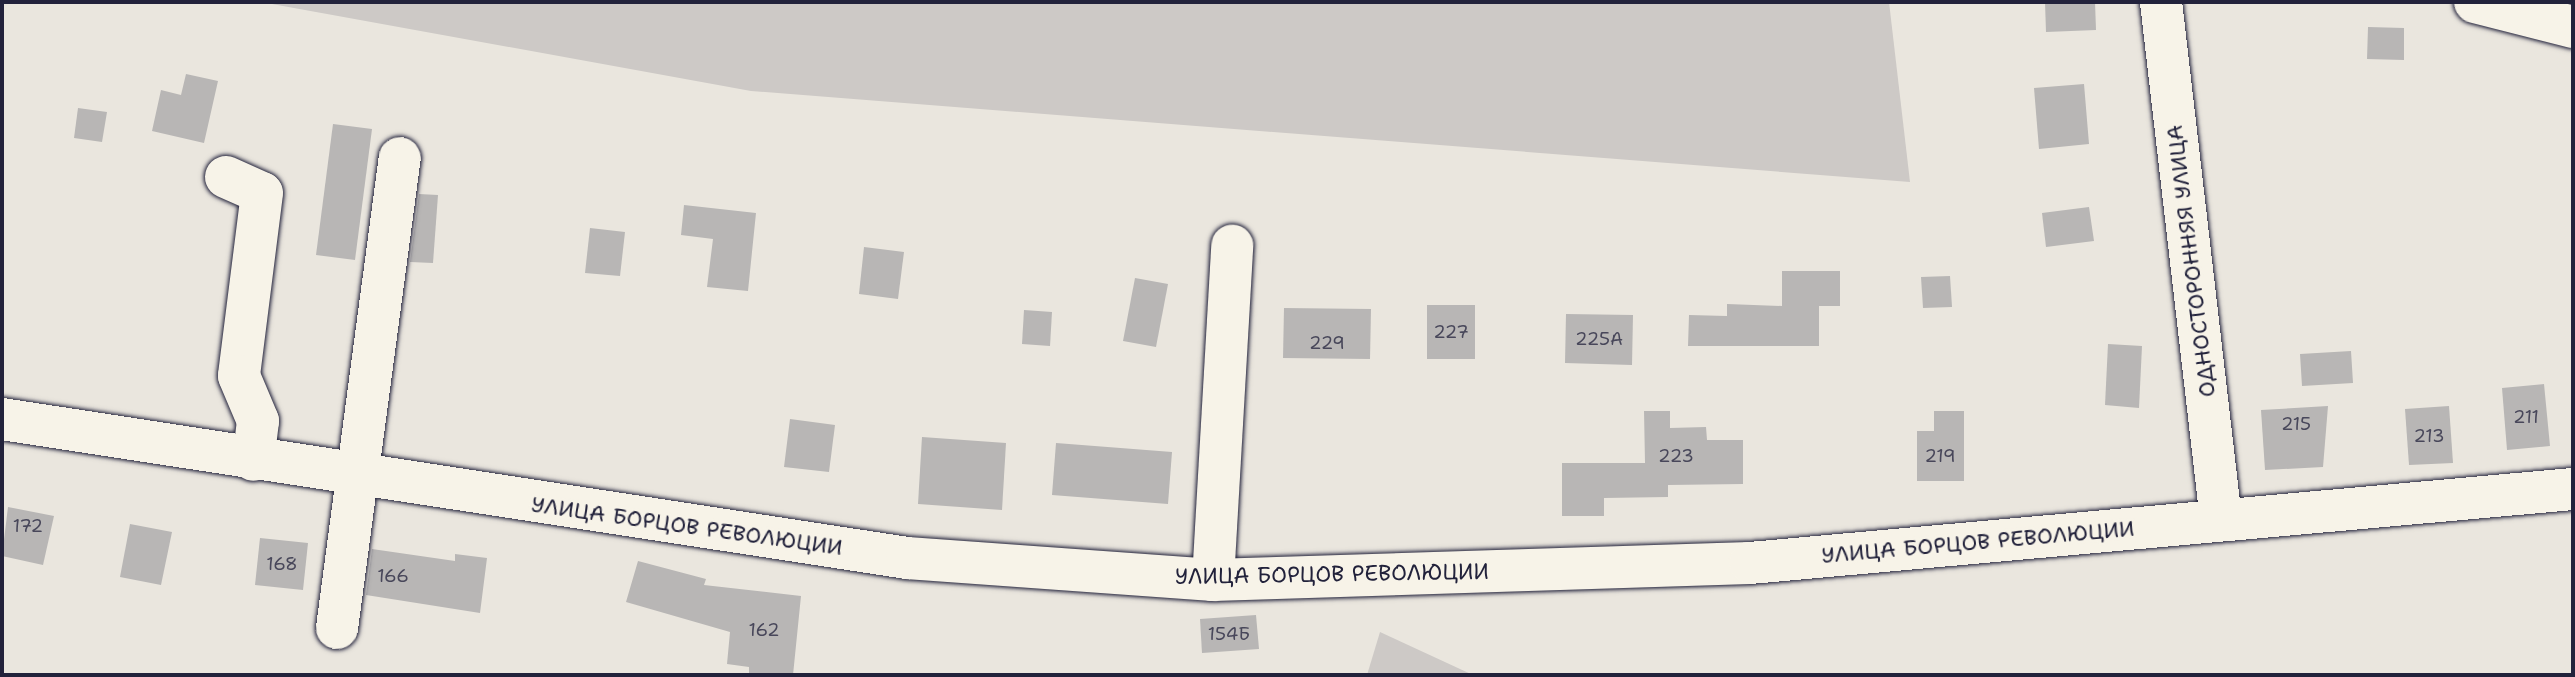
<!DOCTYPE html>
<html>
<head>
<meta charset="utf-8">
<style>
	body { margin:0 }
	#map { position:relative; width:2575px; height:677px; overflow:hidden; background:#eae6de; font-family:"Shantell Sans",sans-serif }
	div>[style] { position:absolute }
	.green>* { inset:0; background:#cdc9c6 }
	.building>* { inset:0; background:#b8b6b5 }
	.roads { filter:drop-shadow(0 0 2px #22223b) drop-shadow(0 0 2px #22223b) }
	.minor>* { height:42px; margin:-21px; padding:0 21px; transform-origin:21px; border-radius:21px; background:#f7f3e8 }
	span { translate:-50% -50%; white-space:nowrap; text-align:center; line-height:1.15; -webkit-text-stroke:6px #f7f3e8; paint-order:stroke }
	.number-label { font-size:18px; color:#48475a }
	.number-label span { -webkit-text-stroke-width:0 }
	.street-label { font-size:22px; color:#22223b }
	.frame { position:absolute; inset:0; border:4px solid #22223b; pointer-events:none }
</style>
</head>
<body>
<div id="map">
	<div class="green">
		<i style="clip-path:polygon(261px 2px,1889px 2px,1910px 182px,751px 91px)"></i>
		<i style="clip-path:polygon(1380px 632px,1473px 675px,1367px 675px)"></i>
	</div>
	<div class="building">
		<i style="clip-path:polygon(2045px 2px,2095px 2px,2096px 30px,2046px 32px)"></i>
		<i style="clip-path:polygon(2368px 27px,2404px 28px,2404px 60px,2367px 59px)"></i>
		<i style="clip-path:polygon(186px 74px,218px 81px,204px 143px,152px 131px,161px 90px,181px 95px)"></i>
		<i style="clip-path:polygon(2084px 84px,2089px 144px,2039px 149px,2034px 88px)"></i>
		<i style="clip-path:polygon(78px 108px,107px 112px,102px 142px,74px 138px)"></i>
		<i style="clip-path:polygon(333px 124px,372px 129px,355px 260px,316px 255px)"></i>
		<i style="clip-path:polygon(419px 194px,438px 195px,433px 263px,410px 262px)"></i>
		<i style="clip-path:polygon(684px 205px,756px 213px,748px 291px,707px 287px,713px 239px,681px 235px)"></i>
		<i style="clip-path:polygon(2089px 207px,2094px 241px,2046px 247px,2042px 213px)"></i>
		<i style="clip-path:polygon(590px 228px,625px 232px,620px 276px,585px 273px)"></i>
		<i style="clip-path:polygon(864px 247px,904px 252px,898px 299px,859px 294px)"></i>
		<i style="clip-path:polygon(1782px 271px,1840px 271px,1840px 306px,1819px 306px,1819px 346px,1688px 346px,1689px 315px,1727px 316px,1727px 304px,1782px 306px)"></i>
		<i style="clip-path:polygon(1950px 276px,1952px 307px,1923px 308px,1921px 277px)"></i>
		<i style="clip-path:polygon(1135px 278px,1168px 284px,1156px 347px,1123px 341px)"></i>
		<i style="clip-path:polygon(1427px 305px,1475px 305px,1475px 359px,1427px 359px)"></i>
		<i style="clip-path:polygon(1284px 308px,1371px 309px,1370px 359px,1283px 358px)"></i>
		<i style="clip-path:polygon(1024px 310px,1052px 312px,1050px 346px,1022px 344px)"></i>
		<i style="clip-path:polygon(1566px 314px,1633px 315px,1632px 365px,1565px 363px)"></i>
		<i style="clip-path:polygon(2108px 344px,2142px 346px,2139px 408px,2105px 405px)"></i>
		<i style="clip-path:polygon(2351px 351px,2353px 383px,2302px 386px,2300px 354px)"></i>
		<i style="clip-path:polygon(2544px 384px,2550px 446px,2507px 450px,2502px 388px)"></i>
		<i style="clip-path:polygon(2328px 406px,2323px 467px,2265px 470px,2261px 410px)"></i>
		<i style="clip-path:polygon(2449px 406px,2453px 463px,2409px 465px,2405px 409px)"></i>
		<i style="clip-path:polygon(1644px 411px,1670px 411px,1670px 428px,1706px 427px,1707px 440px,1743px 440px,1743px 484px,1668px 485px,1668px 497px,1604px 498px,1604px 516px,1562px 516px,1562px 463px,1645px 463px)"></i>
		<i style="clip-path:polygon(1934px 411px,1964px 411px,1964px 481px,1917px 481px,1917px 431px,1934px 431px)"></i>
		<i style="clip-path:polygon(790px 419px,835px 425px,829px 472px,784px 467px)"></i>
		<i style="clip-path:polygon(922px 437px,1006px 443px,1002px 510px,918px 504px)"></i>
		<i style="clip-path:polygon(1056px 443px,1172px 452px,1168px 504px,1052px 495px)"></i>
		<i style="clip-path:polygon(8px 507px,54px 516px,43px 565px,2px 556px)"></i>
		<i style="clip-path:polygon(130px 524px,172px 532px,161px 585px,120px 577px)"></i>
		<i style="clip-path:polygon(260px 538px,308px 543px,303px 590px,255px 585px)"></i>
		<i style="clip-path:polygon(372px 549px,455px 561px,455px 554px,487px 558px,480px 613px,366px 595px)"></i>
		<i style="clip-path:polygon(638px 561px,706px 579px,704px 585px,801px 596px,793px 675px,749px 675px,749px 667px,727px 664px,730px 632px,626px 602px)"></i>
		<i style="clip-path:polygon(1256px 615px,1259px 649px,1202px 653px,1200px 619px)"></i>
	</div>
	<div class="roads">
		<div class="minor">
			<i style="left:2161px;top:2px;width:521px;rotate:83.39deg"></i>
			<i style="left:2475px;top:2px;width:101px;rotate:14.3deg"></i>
			<i style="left:226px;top:177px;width:39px;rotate:24deg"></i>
			<i style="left:262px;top:193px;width:184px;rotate:97.2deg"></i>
			<i style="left:239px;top:376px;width:49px;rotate:67.1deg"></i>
			<i style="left:258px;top:421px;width:39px;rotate:97deg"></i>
			<i style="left:2px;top:419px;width:916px;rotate:8.73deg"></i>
			<i style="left:907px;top:558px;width:307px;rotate:4.1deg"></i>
			<i style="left:1213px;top:580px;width:537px;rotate:-1.81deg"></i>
			<i style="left:1750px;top:563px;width:826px;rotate:-5.14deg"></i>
			<i style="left:1213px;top:580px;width:335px;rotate:-86.7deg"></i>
			<i style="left:337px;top:628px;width:474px;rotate:-82.4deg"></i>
		</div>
	</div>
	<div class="number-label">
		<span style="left:1451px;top:332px">227</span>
		<span style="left:1599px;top:339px">225А</span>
		<span style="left:1327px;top:343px">229</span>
		<span style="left:2526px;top:417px">211</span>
		<span style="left:2296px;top:424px">215</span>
		<span style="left:2429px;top:436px">213</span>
		<span style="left:1676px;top:456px">223</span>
		<span style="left:1940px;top:456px">219</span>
		<span style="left:28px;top:526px">172</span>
		<span style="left:282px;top:564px">168</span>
		<span style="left:393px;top:576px">166</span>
		<span style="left:764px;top:630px">162</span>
		<span style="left:1229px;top:634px">154Б</span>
	</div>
	<div class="street-label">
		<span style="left:2191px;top:261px;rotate:-97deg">ОДНОСТОРОННЯЯ УЛИЦА</span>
		<span style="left:687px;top:526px;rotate:8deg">УЛИЦА БОРЦОВ РЕВОЛЮЦИИ</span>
		<span style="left:1978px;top:542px;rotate:-5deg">УЛИЦА БОРЦОВ РЕВОЛЮЦИИ</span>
		<span style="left:1332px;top:574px;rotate:-1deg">УЛИЦА БОРЦОВ РЕВОЛЮЦИИ</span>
	</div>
	<div class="frame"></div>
</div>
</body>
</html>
